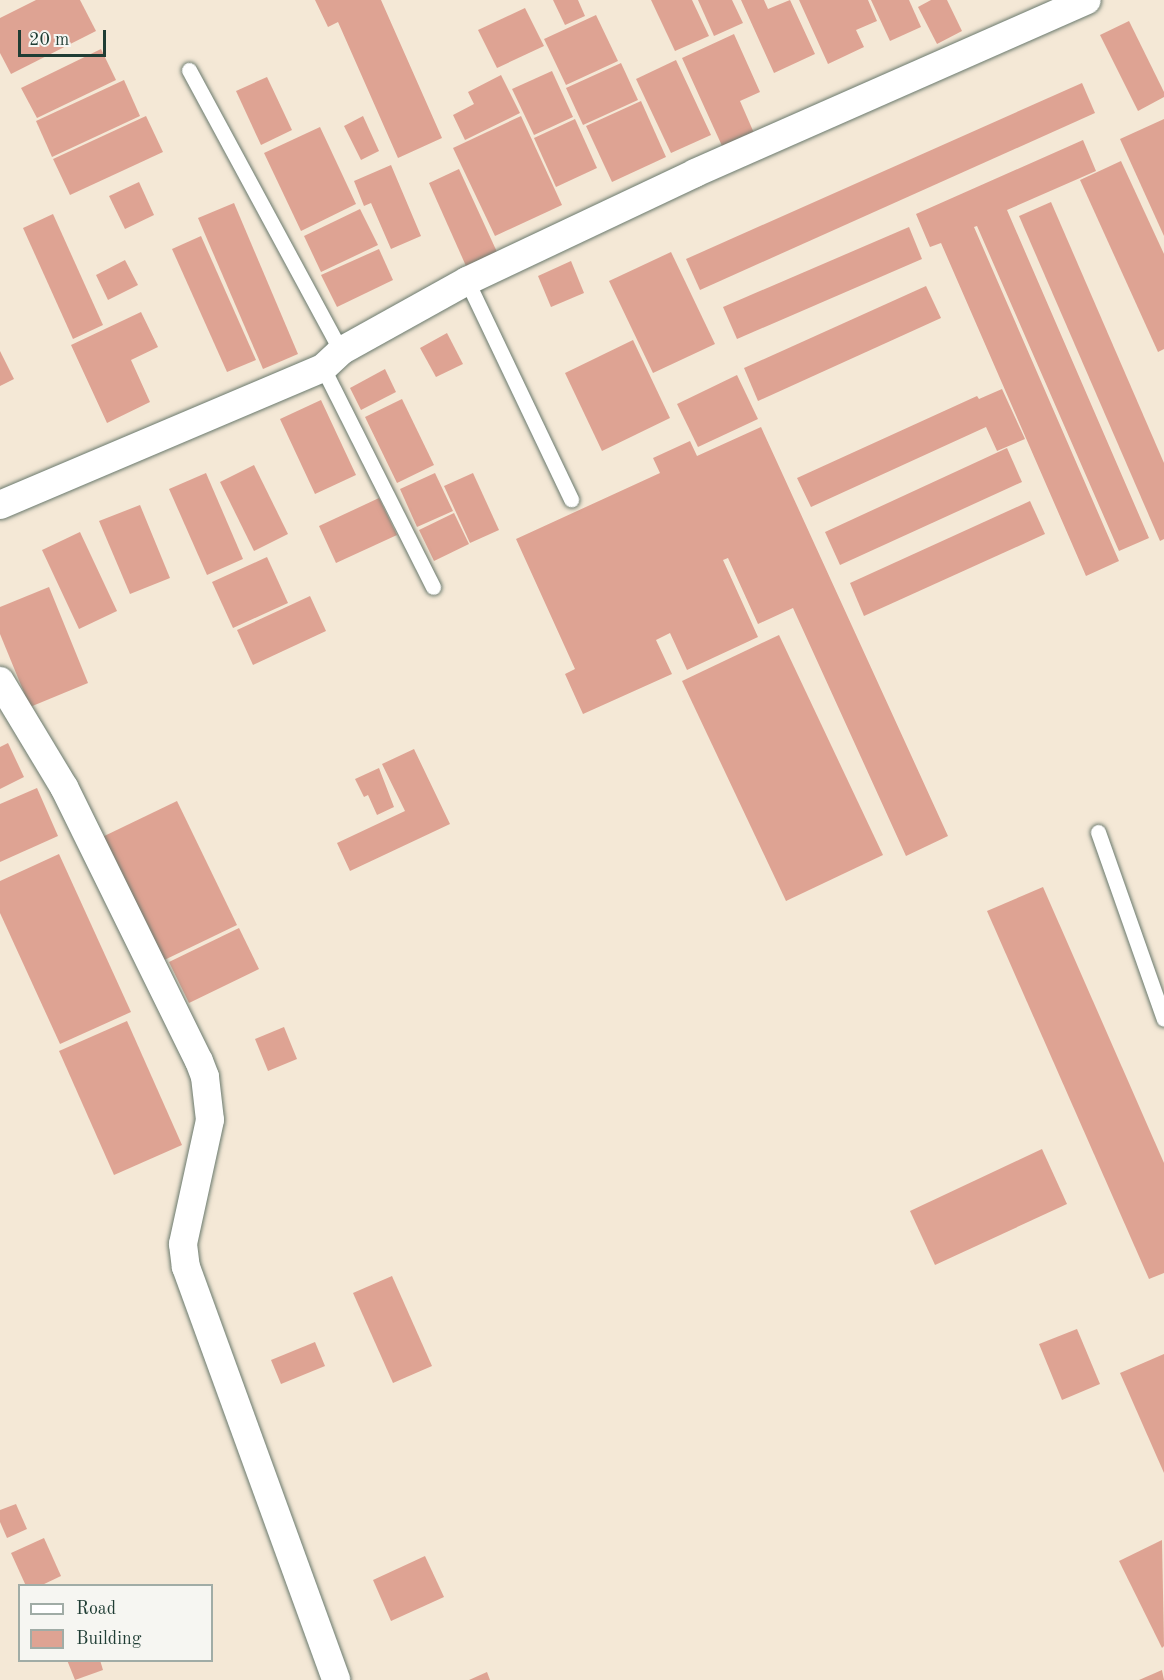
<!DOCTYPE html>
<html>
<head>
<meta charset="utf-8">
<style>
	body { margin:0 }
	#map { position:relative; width:1164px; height:1680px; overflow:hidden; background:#f4e8d6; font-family:"Old Standard TT",serif }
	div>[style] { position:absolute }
	.building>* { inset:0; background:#dea393 }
	.roads { filter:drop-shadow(0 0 2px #6a796d) drop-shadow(0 0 2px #6a796d) }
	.service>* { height:15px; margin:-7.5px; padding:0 7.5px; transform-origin:7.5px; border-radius:7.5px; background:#fff }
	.minor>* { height:28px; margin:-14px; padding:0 14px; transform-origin:14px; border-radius:14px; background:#fff }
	span { translate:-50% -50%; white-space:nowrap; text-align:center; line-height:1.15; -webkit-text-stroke:6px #f6f6f2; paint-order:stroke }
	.legend { position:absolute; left:18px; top:1584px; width:195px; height:78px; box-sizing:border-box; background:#f6f6f2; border:2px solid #a0aca6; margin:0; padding:8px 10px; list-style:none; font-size:18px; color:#1f3d34 }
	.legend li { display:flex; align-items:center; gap:12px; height:30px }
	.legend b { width:30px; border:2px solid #a0aca6 }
	.scale { position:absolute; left:18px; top:30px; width:88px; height:27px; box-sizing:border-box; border:3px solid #1f3d34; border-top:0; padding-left:8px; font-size:18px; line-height:21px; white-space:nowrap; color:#1f3d34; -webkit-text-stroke:4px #f6f6f2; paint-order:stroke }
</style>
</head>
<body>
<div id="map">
	<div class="building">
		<i style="clip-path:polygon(36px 0,80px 0,96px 31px,11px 74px,0 53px,0 18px)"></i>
		<i style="clip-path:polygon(315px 0,381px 0,442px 138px,398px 158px,338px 22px,328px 27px)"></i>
		<i style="clip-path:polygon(553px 0,578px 0,585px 16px,565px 25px)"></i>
		<i style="clip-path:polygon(651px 0,692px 0,709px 36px,675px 51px)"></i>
		<i style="clip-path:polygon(698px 0,732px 0,743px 23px,714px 36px)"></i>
		<i style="clip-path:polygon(741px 0,764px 0,768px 9px,790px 0,815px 54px,774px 73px)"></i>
		<i style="clip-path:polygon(799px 0,868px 0,877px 21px,856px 30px,864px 47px,828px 64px)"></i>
		<i style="clip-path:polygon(871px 0,909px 0,921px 27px,890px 41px)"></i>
		<i style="clip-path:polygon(931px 0,947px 0,962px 31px,937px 44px,918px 7px)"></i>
		<i style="clip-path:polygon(525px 8px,544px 46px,497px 68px,478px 30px)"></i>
		<i style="clip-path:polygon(596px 15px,618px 61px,566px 85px,544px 39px)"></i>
		<i style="clip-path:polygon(1129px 21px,1164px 92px,1164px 97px,1138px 111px,1100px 35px)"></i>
		<i style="clip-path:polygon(734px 34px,760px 92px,740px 101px,754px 133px,723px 148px,682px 58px)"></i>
		<i style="clip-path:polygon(101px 49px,116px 80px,37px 118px,21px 88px)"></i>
		<i style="clip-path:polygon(676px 60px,711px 135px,671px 153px,636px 79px)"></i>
		<i style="clip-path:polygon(621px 63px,638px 100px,583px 125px,566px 88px)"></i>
		<i style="clip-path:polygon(552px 71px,573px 117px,534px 135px,512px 89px)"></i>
		<i style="clip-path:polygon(501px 75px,520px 113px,465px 140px,453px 115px,474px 104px,468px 92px)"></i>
		<i style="clip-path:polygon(267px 77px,292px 130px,261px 145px,236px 91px)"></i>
		<i style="clip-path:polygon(124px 80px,140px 116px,52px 157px,36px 121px)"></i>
		<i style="clip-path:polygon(1082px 83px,1095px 113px,700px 290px,686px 259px)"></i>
		<i style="clip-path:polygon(641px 101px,666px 157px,612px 182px,586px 126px)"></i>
		<i style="clip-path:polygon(146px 116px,163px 152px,70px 195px,53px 159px)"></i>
		<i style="clip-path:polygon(363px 116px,379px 151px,361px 160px,344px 126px)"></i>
		<i style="clip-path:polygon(521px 116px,562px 205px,495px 236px,453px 148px)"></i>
		<i style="clip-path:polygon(575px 119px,597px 168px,556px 187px,534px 138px)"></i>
		<i style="clip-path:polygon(1164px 119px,1164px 236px,1120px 139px)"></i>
		<i style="clip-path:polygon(320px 127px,356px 204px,301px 231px,264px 153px)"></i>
		<i style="clip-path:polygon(1083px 140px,1096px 171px,1007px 210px,1149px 538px,1119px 551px,977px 226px,974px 227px,1119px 561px,1086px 576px,941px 243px,930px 247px,916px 214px)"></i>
		<i style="clip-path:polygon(1121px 161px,1164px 254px,1164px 349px,1158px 352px,1080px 180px)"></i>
		<i style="clip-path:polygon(391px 165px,421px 236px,391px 249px,371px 203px,364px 206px,354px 181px)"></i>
		<i style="clip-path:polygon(459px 169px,497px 252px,466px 266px,429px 183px)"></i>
		<i style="clip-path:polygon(139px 182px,154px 215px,125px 229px,109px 196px)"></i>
		<i style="clip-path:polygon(1051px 202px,1164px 463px,1164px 539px,1160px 541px,1019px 216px)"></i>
		<i style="clip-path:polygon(234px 203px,298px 354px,263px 369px,198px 218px)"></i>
		<i style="clip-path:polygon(360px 209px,378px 245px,321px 272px,304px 236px)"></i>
		<i style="clip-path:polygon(53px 214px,103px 325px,73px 339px,23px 228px)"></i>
		<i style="clip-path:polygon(909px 227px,922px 259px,737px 339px,723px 307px)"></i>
		<i style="clip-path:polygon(201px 236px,256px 360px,227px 372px,172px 249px)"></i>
		<i style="clip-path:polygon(379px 249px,393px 280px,337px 307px,321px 275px)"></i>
		<i style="clip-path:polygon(671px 252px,715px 344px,653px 373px,609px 281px)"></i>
		<i style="clip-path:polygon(125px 260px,138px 285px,108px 300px,96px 275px)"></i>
		<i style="clip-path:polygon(571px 261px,584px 293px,551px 307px,538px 276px)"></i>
		<i style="clip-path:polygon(926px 286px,941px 318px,758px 401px,744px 368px)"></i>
		<i style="clip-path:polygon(141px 312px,158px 347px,131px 360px,150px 402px,107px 423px,71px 345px)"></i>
		<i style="clip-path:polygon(447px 333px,463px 364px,436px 377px,420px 348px)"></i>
		<i style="clip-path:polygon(633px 340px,670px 418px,602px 451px,565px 373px)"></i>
		<i style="clip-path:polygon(0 351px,14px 379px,0 386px)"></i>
		<i style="clip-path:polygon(385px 369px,396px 392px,361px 410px,350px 388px)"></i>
		<i style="clip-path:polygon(737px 375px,758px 419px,698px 447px,677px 404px)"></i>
		<i style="clip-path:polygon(1002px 389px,1025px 439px,997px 451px,986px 427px,811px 507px,797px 478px,977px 396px,979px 399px)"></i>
		<i style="clip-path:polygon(402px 399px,434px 465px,397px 483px,365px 417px)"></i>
		<i style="clip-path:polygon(321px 400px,356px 475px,315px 494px,280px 419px)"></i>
		<i style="clip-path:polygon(761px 427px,948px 836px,906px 856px,793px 608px,758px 624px,728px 558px,723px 560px,758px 637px,687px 670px,670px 633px,656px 640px,672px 674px,583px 714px,565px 674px,575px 669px,516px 539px,660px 473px,653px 458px,690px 441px,697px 456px)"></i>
		<i style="clip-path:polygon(1007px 448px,1022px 482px,840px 565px,825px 532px)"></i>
		<i style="clip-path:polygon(254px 465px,288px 534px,254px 551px,220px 482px)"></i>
		<i style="clip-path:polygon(206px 473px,243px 559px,207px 575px,169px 489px)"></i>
		<i style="clip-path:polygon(435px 473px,453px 511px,417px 527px,400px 489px)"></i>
		<i style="clip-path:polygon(473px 473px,499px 530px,470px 543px,444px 486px)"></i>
		<i style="clip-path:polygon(379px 498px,397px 535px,336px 563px,319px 526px)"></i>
		<i style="clip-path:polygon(1030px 501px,1045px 534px,864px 616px,850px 583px)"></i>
		<i style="clip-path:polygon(140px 505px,170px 578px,130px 594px,99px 521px)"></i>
		<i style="clip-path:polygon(454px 513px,469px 544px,434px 561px,419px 530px)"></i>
		<i style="clip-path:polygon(80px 532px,117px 611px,79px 629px,42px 550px)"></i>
		<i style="clip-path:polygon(267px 557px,288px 603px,233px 628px,212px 582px)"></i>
		<i style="clip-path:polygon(49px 587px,88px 683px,30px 707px,0 634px,0 607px)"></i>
		<i style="clip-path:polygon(310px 596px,326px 631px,253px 665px,237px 630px)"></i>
		<i style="clip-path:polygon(779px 635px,883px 855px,786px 901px,682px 681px)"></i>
		<i style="clip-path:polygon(8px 743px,24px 777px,0 789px,0 747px)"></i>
		<i style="clip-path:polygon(414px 749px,450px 824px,350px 871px,337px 843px,405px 811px,382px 764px)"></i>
		<i style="clip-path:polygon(379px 768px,394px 807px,377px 815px,368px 795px,364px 797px,355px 779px)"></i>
		<i style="clip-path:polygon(37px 788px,58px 836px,0 862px,0 804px)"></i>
		<i style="clip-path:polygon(177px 801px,237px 925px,156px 964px,96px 840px)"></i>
		<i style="clip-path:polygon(59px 854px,131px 1012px,60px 1044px,0 913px,0 881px)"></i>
		<i style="clip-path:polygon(1043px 887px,1164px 1163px,1164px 1273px,1149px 1279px,987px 911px)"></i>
		<i style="clip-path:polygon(239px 928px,259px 969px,189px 1003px,169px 962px)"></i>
		<i style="clip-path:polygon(127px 1021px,182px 1145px,114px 1175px,59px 1051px)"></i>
		<i style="clip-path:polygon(284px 1027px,297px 1059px,268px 1071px,255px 1039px)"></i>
		<i style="clip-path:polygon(1042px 1149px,1067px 1204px,935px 1265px,910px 1211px)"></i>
		<i style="clip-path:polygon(392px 1276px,432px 1366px,393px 1383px,353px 1293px)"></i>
		<i style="clip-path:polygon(1077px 1329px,1100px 1384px,1062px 1400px,1039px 1344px)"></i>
		<i style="clip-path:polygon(315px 1342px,325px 1366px,281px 1384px,271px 1360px)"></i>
		<i style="clip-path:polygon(1164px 1354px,1164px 1473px,1120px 1373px)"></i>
		<i style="clip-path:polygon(16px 1504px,27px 1529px,7px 1538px,0 1522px,0 1510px)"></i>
		<i style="clip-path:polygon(44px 1538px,61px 1576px,40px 1586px,26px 1586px,11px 1553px)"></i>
		<i style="clip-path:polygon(1162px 1540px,1164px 1646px,1162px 1648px,1119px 1561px)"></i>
		<i style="clip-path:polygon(425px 1556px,444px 1597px,391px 1621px,373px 1580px)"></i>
		<i style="clip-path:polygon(67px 1660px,100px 1660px,103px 1670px,75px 1680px)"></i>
		<i style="clip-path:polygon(1162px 1670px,1164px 1680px,1139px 1680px)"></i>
		<i style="clip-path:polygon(487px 1672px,490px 1680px,469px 1680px)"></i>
	</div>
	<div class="roads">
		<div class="service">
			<i style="left:189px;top:70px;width:319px;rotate:61.6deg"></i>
			<i style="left:467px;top:281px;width:242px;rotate:64.5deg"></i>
			<i style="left:323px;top:368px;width:245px;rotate:63.3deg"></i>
			<i style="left:1098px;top:832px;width:198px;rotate:70.6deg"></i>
		</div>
		<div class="minor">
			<i style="left:0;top:505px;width:351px;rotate:-23deg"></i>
			<i style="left:323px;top:368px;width:25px;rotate:-43deg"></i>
			<i style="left:341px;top:351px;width:144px;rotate:-29.1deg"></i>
			<i style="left:467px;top:281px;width:252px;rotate:-25.3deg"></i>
			<i style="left:695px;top:173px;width:428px;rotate:-23.8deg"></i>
			<i style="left:0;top:681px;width:124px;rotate:58.9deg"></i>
			<i style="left:64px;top:787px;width:305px;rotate:63.8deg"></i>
			<i style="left:199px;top:1061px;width:17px;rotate:69deg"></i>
			<i style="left:205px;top:1077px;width:43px;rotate:83.4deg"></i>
			<i style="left:210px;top:1120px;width:127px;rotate:102.3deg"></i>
			<i style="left:183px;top:1244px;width:23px;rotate:83deg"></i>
			<i style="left:186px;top:1267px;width:439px;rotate:70deg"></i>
		</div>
	</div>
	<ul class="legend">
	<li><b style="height:8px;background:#fff"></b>Road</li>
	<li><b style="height:16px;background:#dea393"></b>Building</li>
	</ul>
	<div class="scale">20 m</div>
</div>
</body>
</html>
